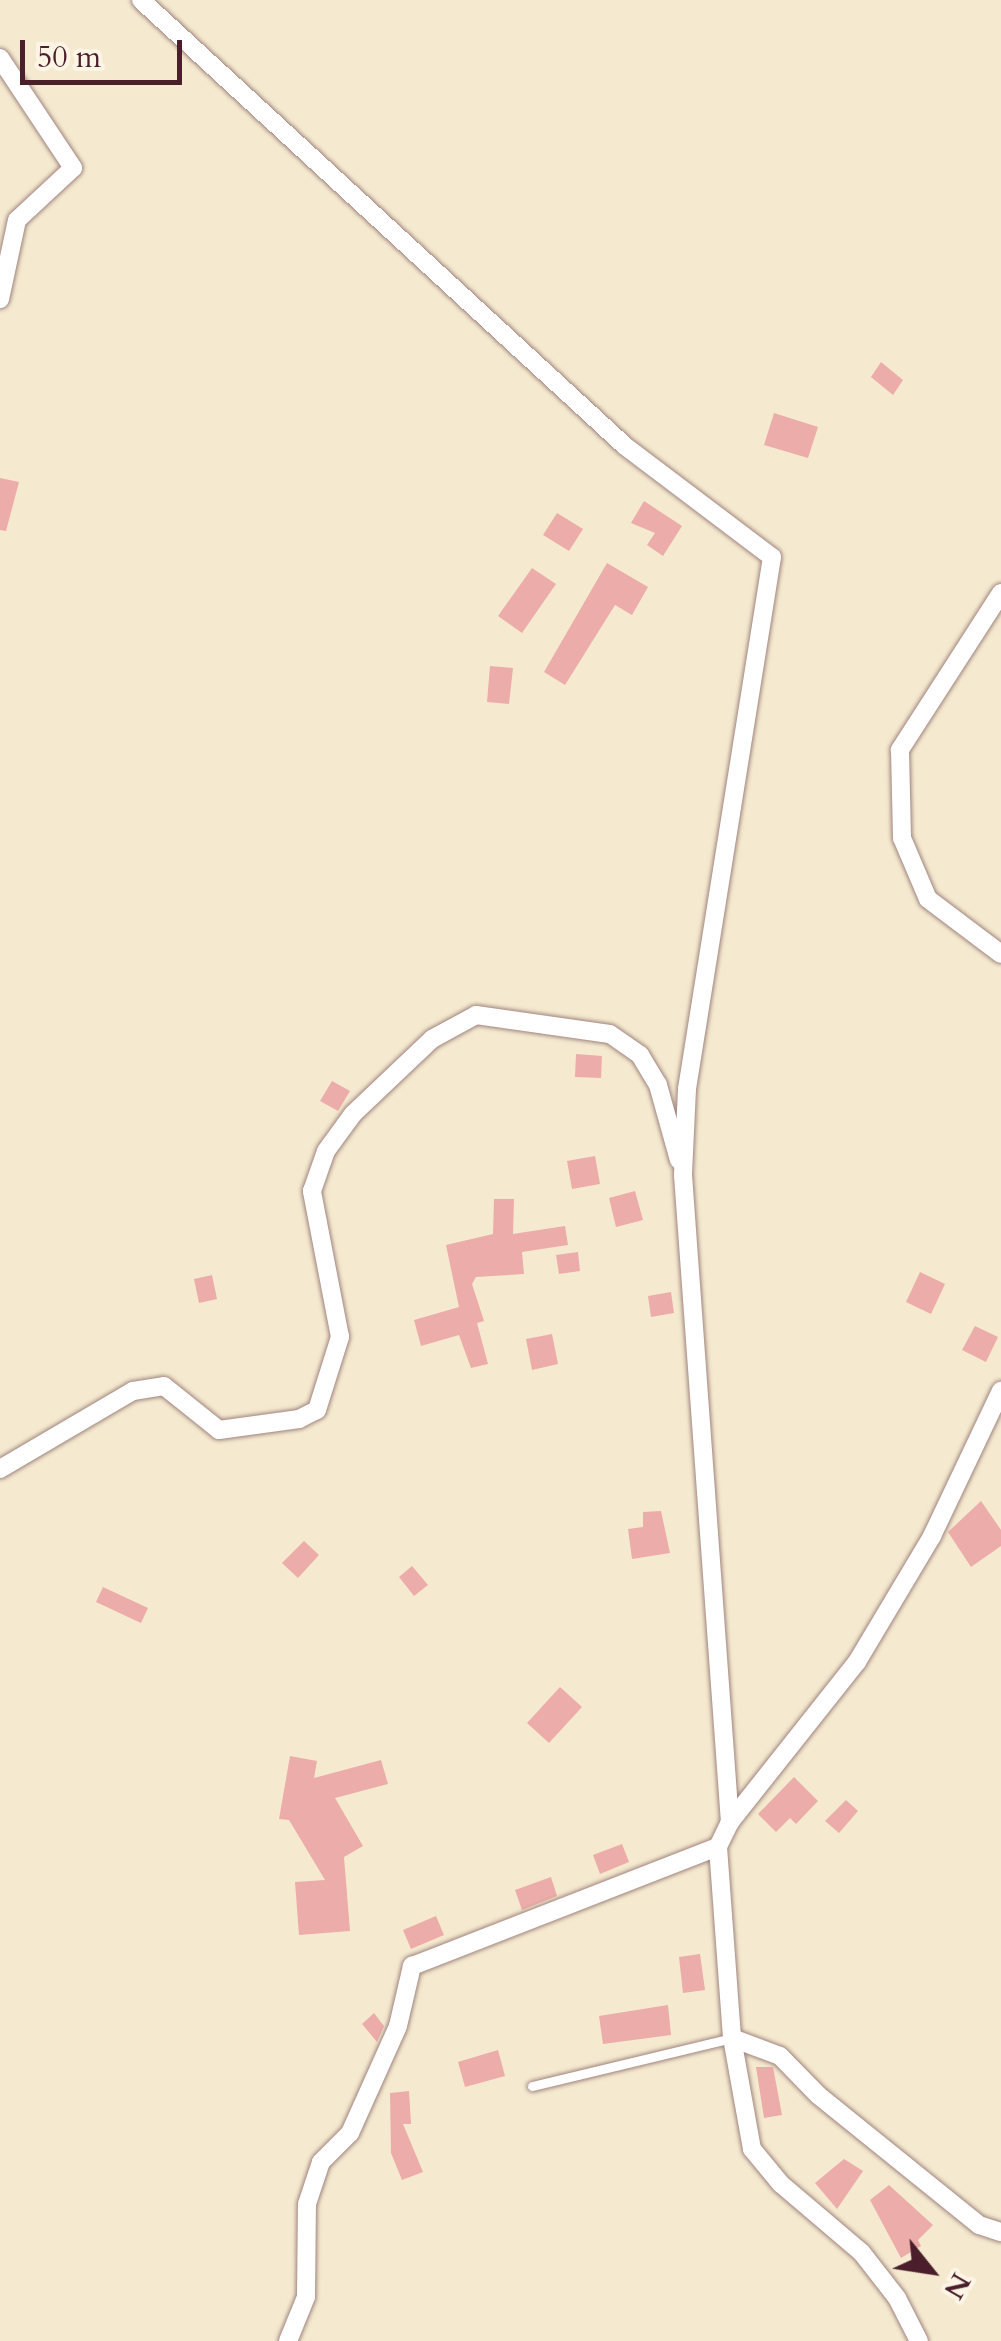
<!DOCTYPE html>
<html>
<head>
<meta charset="utf-8">
<style>
	body { margin:0 }
	#map { position:relative; width:1001px; height:2341px; overflow:hidden; background:#f5ead0; font-family:Cardo,serif }
	div>[style] { position:absolute }
	.building>* { inset:0; background:#ecaca9 }
	.roads { filter:drop-shadow(0 0 2px #a0847e) drop-shadow(0 0 2px #a0847e) }
	.lane>* { height:9px; margin:-4.5px; padding:0 4.5px; transform-origin:4.5px; border-radius:4.5px; background:#fff }
	.street>* { height:18px; margin:-9px; padding:0 9px; transform-origin:9px; border-radius:9px; background:#fff }
	span { translate:-50% -50%; white-space:nowrap; text-align:center; line-height:1.15; -webkit-text-stroke:10px #fcf5e5; paint-order:stroke }
	.north { position:absolute; left:881px; top:2221px; width:100px; height:100px; -webkit-text-stroke:8px #fcf5e5; paint-order:stroke; rotate:120deg; font-size:28px; font-weight:700; line-height:40px; text-align:center; color:#4a1f2b }
	.north::after { content:''; display:block; margin:auto; width:35px; height:45px; background:#4a1f2b; clip-path:polygon(50% 0,100% 100%,50% 72%,0 100%) }
	.scale { position:absolute; left:20px; top:40px; width:162px; height:45px; box-sizing:border-box; border:5px solid #4a1f2b; border-top:0; padding-left:12px; font-size:30px; line-height:35px; white-space:nowrap; color:#4a1f2b; -webkit-text-stroke:8px #fcf5e5; paint-order:stroke }
</style>
</head>
<body>
<div id="map">
	<div class="building">
		<i style="clip-path:polygon(881px 362px,903px 380px,893px 395px,871px 377px)"></i>
		<i style="clip-path:polygon(774px 413px,818px 427px,808px 458px,764px 445px)"></i>
		<i style="clip-path:polygon(0 478px,19px 482px,6px 531px,0 530px)"></i>
		<i style="clip-path:polygon(644px 501px,682px 526px,663px 556px,647px 545px,655px 533px,631px 523px)"></i>
		<i style="clip-path:polygon(557px 513px,583px 529px,569px 551px,543px 535px)"></i>
		<i style="clip-path:polygon(607px 563px,648px 587px,632px 615px,615px 605px,565px 685px,544px 672px)"></i>
		<i style="clip-path:polygon(532px 568px,556px 584px,522px 633px,498px 616px)"></i>
		<i style="clip-path:polygon(490px 666px,513px 668px,509px 704px,487px 702px)"></i>
		<i style="clip-path:polygon(576px 1054px,602px 1056px,601px 1078px,575px 1077px)"></i>
		<i style="clip-path:polygon(332px 1081px,350px 1091px,338px 1111px,320px 1101px)"></i>
		<i style="clip-path:polygon(595px 1156px,600px 1184px,572px 1189px,567px 1161px)"></i>
		<i style="clip-path:polygon(635px 1191px,643px 1220px,616px 1227px,609px 1198px)"></i>
		<i style="clip-path:polygon(494px 1199px,514px 1199px,513px 1234px,565px 1226px,568px 1245px,522px 1252px,524px 1274px,476px 1277px,472px 1284px,484px 1321px,477px 1323px,488px 1364px,471px 1368px,459px 1335px,421px 1346px,414px 1320px,459px 1307px,446px 1245px,493px 1234px)"></i>
		<i style="clip-path:polygon(578px 1252px,580px 1271px,559px 1274px,556px 1255px)"></i>
		<i style="clip-path:polygon(920px 1272px,945px 1284px,931px 1314px,906px 1302px)"></i>
		<i style="clip-path:polygon(212px 1275px,217px 1299px,199px 1303px,194px 1279px)"></i>
		<i style="clip-path:polygon(671px 1292px,674px 1313px,651px 1317px,648px 1296px)"></i>
		<i style="clip-path:polygon(975px 1326px,998px 1337px,986px 1362px,962px 1350px)"></i>
		<i style="clip-path:polygon(552px 1334px,558px 1364px,532px 1370px,526px 1339px)"></i>
		<i style="clip-path:polygon(981px 1501px,1001px 1530px,1001px 1546px,971px 1567px,948px 1532px)"></i>
		<i style="clip-path:polygon(661px 1511px,670px 1553px,632px 1559px,628px 1529px,643px 1527px,643px 1512px)"></i>
		<i style="clip-path:polygon(304px 1541px,319px 1555px,298px 1578px,282px 1563px)"></i>
		<i style="clip-path:polygon(412px 1566px,428px 1585px,414px 1596px,399px 1577px)"></i>
		<i style="clip-path:polygon(103px 1587px,148px 1608px,141px 1623px,96px 1602px)"></i>
		<i style="clip-path:polygon(560px 1687px,582px 1707px,549px 1743px,527px 1723px)"></i>
		<i style="clip-path:polygon(290px 1756px,317px 1761px,314px 1778px,381px 1760px,388px 1784px,335px 1798px,363px 1846px,344px 1857px,350px 1931px,299px 1935px,295px 1882px,325px 1880px,289px 1820px,279px 1819px)"></i>
		<i style="clip-path:polygon(794px 1777px,818px 1801px,796px 1824px,790px 1818px,776px 1832px,758px 1814px)"></i>
		<i style="clip-path:polygon(846px 1800px,858px 1811px,839px 1833px,825px 1821px)"></i>
		<i style="clip-path:polygon(622px 1844px,629px 1862px,600px 1874px,593px 1855px)"></i>
		<i style="clip-path:polygon(551px 1877px,557px 1896px,522px 1910px,515px 1890px)"></i>
		<i style="clip-path:polygon(436px 1916px,444px 1935px,411px 1949px,403px 1930px)"></i>
		<i style="clip-path:polygon(700px 1954px,705px 1990px,683px 1993px,679px 1957px)"></i>
		<i style="clip-path:polygon(668px 2005px,671px 2035px,603px 2044px,599px 2016px)"></i>
		<i style="clip-path:polygon(374px 2013px,384px 2026px,377px 2042px,362px 2024px)"></i>
		<i style="clip-path:polygon(498px 2050px,505px 2076px,465px 2087px,458px 2062px)"></i>
		<i style="clip-path:polygon(756px 2067px,773px 2067px,782px 2115px,764px 2118px)"></i>
		<i style="clip-path:polygon(409px 2091px,411px 2124px,403px 2124px,423px 2172px,402px 2180px,391px 2153px,390px 2093px)"></i>
		<i style="clip-path:polygon(844px 2159px,863px 2171px,837px 2209px,815px 2183px)"></i>
		<i style="clip-path:polygon(889px 2185px,933px 2225px,918px 2240px,921px 2246px,901px 2258px,870px 2200px)"></i>
	</div>
	<div class="roads">
		<div class="lane">
			<i style="left:532px;top:2086px;width:206px;rotate:-13.5deg"></i>
		</div>
		<div class="street">
			<i style="left:141px;top:0;width:658px;rotate:42.66deg"></i>
			<i style="left:625px;top:446px;width:184px;rotate:37.1deg"></i>
			<i style="left:772px;top:557px;width:539px;rotate:99.08deg"></i>
			<i style="left:687px;top:1089px;width:86px;rotate:92.7deg"></i>
			<i style="left:683px;top:1175px;width:649px;rotate:85.85deg"></i>
			<i style="left:730px;top:1822px;width:28px;rotate:116deg"></i>
			<i style="left:718px;top:1847px;width:192px;rotate:85.8deg"></i>
			<i style="left:732px;top:2038px;width:113px;rotate:79.8deg"></i>
			<i style="left:752px;top:2149px;width:45px;rotate:50.4deg"></i>
			<i style="left:781px;top:2184px;width:106px;rotate:40.4deg"></i>
			<i style="left:862px;top:2253px;width:57px;rotate:52.1deg"></i>
			<i style="left:897px;top:2298px;width:48px;rotate:62.9deg"></i>
			<i style="left:0;top:58px;width:132px;rotate:56.4deg"></i>
			<i style="left:73px;top:168px;width:76px;rotate:137.1deg"></i>
			<i style="left:17px;top:220px;width:81px;rotate:102.1deg"></i>
			<i style="left:1001px;top:593px;width:187px;rotate:122.8deg"></i>
			<i style="left:900px;top:750px;width:88px;rotate:88.7deg"></i>
			<i style="left:902px;top:838px;width:66px;rotate:66.9deg"></i>
			<i style="left:928px;top:899px;width:91px;rotate:37deg"></i>
			<i style="left:0;top:1469px;width:154px;rotate:-30.4deg"></i>
			<i style="left:133px;top:1391px;width:31px;rotate:-9deg"></i>
			<i style="left:164px;top:1386px;width:70px;rotate:38.7deg"></i>
			<i style="left:219px;top:1430px;width:81px;rotate:-7.8deg"></i>
			<i style="left:299px;top:1419px;width:20px;rotate:-27deg"></i>
			<i style="left:317px;top:1410px;width:77px;rotate:-72.5deg"></i>
			<i style="left:340px;top:1337px;width:149px;rotate:-100.9deg"></i>
			<i style="left:312px;top:1191px;width:42px;rotate:-70.7deg"></i>
			<i style="left:326px;top:1151px;width:46px;rotate:-53.9deg"></i>
			<i style="left:353px;top:1114px;width:109px;rotate:-43.5deg"></i>
			<i style="left:432px;top:1039px;width:50px;rotate:-28.6deg"></i>
			<i style="left:476px;top:1015px;width:135px;rotate:8.1deg"></i>
			<i style="left:610px;top:1034px;width:37px;rotate:35deg"></i>
			<i style="left:640px;top:1055px;width:35px;rotate:59deg"></i>
			<i style="left:658px;top:1085px;width:78px;rotate:74.4deg"></i>
			<i style="left:730px;top:1822px;width:204px;rotate:-51.6deg"></i>
			<i style="left:857px;top:1662px;width:147px;rotate:-59.2deg"></i>
			<i style="left:932px;top:1536px;width:161px;rotate:-64.6deg"></i>
			<i style="left:732px;top:2038px;width:51px;rotate:20.6deg"></i>
			<i style="left:780px;top:2056px;width:54px;rotate:45.7deg"></i>
			<i style="left:818px;top:2095px;width:207px;rotate:38.9deg"></i>
			<i style="left:979px;top:2225px;width:23px;rotate:18deg"></i>
			<i style="left:288px;top:2341px;width:48px;rotate:-67.8deg"></i>
			<i style="left:306px;top:2297px;width:93px;rotate:-89.4deg"></i>
			<i style="left:307px;top:2204px;width:44px;rotate:-71.6deg"></i>
			<i style="left:321px;top:2162px;width:41px;rotate:-45deg"></i>
			<i style="left:350px;top:2133px;width:117px;rotate:-65.8deg"></i>
			<i style="left:398px;top:2026px;width:62px;rotate:-76.9deg"></i>
			<i style="left:412px;top:1966px;width:328px;rotate:-21.3deg"></i>
		</div>
	</div>
	<div class="north">N</div>
	<div class="scale">50 m</div>
</div>
</body>
</html>
